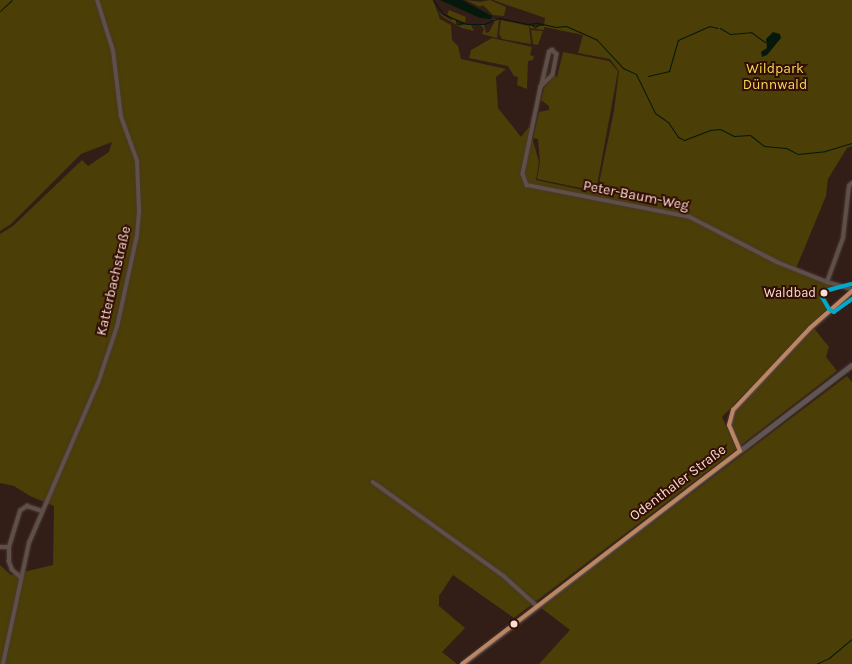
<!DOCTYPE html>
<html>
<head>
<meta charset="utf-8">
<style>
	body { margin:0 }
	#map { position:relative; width:852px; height:664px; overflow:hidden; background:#321e17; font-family:Karla,sans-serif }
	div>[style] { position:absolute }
	.green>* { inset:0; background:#4b3e06 }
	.water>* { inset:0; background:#04190c }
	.stream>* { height:1px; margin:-0.5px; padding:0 0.5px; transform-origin:0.5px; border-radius:0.5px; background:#04190c }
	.roads { filter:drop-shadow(0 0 1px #4a3833) drop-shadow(0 0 1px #4a3833) }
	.minor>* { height:3.5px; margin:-1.75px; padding:0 1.75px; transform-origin:1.75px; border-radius:1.75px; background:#5f4f49 }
	.tertiary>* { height:4.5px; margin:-2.25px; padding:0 2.25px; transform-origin:2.25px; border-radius:2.25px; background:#5f4f49 }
	.secondary>* { height:5px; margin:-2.5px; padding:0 2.5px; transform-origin:2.5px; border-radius:2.5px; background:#5f5653 }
	.bus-1>* { height:4px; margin:-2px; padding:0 2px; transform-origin:2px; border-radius:2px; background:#bb8660 }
	.bus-2>* { height:4px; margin:-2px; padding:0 2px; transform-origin:2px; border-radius:2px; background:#00a9ce }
	.dots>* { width:11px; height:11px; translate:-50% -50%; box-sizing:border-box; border:2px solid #330e03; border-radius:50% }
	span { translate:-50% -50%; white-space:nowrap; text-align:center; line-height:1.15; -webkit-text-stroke:4px #330e03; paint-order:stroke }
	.bus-label { font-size:13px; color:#f9ded5 }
	.right { translate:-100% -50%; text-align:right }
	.park-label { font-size:14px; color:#f4da57 }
	.street-label { font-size:14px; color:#f9ded5 }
</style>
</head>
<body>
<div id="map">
	<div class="green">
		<i style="clip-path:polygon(0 0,433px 0,440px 19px,451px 25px,452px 40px,458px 46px,461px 59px,506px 69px,496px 77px,498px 108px,521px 137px,529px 127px,539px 162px,536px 180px,597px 193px,614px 111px,619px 71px,610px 59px,578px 53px,583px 35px,544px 27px,544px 30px,530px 28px,530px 26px,544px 26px,545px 18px,493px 0,852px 0,852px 146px,847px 148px,828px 179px,826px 196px,795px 271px,839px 289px,824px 294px,830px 306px,722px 417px,737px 449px,514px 618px,453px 575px,439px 596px,439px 606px,465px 628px,442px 652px,457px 664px,0 664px,0 565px,11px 575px,53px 565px,54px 506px,30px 496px,14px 486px,0 483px,0 234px,13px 226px,82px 160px,88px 166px,109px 152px,112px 142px,81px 154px,11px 224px,0 231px)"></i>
		<i style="clip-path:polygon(466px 0,481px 2px,490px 0,506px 7px,504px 16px,493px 15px,485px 7px,482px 5px,480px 7px)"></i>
		<i style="clip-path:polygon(449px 10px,466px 17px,465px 23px,451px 18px,447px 14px)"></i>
		<i style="clip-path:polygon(438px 12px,451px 20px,454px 19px,461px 26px,463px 24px,464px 26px,465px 24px,477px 25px,471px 25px,474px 31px,462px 28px,443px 17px)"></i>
		<i style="clip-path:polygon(493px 19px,499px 19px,497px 38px,482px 34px,484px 29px,481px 25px,484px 25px,486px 33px,489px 32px,494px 23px)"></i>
		<i style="clip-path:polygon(501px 20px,529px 26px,531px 44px,502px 39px,499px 34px)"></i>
		<i style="clip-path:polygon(531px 30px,543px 31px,538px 45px,533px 44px)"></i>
		<i style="clip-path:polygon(492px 38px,532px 47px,530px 55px,534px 56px,533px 60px,528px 61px,527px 89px,517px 85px,518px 77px,514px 76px,508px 66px,469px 58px,471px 50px)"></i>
		<i style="clip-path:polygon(563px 52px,609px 61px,618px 71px,596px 191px,537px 179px,540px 162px,538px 139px,533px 138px,539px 112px,549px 110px,549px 106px,541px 100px,544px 88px,554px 76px,557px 77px)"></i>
		<i style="clip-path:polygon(813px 327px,829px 347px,826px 357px,837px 371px,740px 446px,731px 426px,733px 414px)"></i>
		<i style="clip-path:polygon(847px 376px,852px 382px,852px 664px,539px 664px,570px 630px,540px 607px)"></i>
	</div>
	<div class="water">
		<i style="clip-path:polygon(440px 0,462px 0,492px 16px,491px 19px,480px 18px)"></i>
		<i style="clip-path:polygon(773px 32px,780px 34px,781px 38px,767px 55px,762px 57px,761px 52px,767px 48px,766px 39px)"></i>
	</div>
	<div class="stream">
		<i style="left:433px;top:0;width:17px;rotate:54deg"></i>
		<i style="left:443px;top:14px;width:25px;rotate:23deg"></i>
		<i style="left:466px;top:24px;width:18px"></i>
		<i style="left:484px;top:24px;width:16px;rotate:-22deg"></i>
		<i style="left:499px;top:18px;width:29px;rotate:12deg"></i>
		<i style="left:527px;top:24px;width:11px;rotate:-5deg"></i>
		<i style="left:538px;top:23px;width:18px;rotate:13deg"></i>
		<i style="left:556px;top:27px;width:10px;rotate:-6deg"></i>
		<i style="left:566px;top:26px;width:34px;rotate:24deg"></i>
		<i style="left:597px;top:40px;width:38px;rotate:47deg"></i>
		<i style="left:623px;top:68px;width:14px;rotate:25deg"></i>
		<i style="left:636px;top:74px;width:43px;rotate:64deg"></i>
		<i style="left:655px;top:113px;width:16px;rotate:35deg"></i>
		<i style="left:668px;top:122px;width:18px;rotate:56deg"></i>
		<i style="left:678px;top:137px;width:7px;rotate:27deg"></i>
		<i style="left:684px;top:140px;width:28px;rotate:-21deg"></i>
		<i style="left:710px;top:130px;width:10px;rotate:-6deg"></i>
		<i style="left:720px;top:129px;width:16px;rotate:27deg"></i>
		<i style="left:734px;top:136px;width:16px;rotate:-4deg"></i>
		<i style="left:750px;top:135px;width:18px;rotate:38deg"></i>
		<i style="left:764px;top:146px;width:22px;rotate:5deg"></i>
		<i style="left:786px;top:148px;width:13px;rotate:27deg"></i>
		<i style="left:798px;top:154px;width:27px;rotate:-6deg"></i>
		<i style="left:825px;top:151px;width:28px;rotate:-17deg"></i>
		<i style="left:0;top:11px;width:16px;rotate:-43deg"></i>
		<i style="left:456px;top:20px;width:4px;rotate:76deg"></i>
		<i style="left:457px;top:24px;width:6px;rotate:-9deg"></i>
		<i style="left:532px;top:25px;width:4px;rotate:34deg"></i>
		<i style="left:535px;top:27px;width:6px;rotate:-31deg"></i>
		<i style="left:720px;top:28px;width:12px;rotate:31deg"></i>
		<i style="left:730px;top:34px;width:21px;rotate:-5deg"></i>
		<i style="left:751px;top:32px;width:17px;rotate:36deg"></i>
		<i style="left:648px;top:76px;width:22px;rotate:-13deg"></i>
		<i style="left:669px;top:71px;width:32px;rotate:-74deg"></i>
		<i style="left:678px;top:40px;width:34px;rotate:-24deg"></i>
		<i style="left:709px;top:26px;width:9px;rotate:13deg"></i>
		<i style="left:816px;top:664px;width:14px;rotate:-25deg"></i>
		<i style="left:829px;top:658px;width:30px;rotate:-40deg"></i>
	</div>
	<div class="roads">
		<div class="minor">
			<i style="left:552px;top:50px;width:6px;rotate:39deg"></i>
			<i style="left:557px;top:54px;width:21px;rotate:101deg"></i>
			<i style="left:553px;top:75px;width:17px;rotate:135deg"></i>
			<i style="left:541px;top:87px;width:36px;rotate:-77deg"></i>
			<i style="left:549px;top:52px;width:4px;rotate:-34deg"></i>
			<i style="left:541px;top:87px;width:89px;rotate:101.7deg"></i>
			<i style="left:523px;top:174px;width:12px;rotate:70deg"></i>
			<i style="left:527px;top:185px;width:166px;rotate:11.1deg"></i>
			<i style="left:690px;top:217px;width:98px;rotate:27.3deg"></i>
			<i style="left:777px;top:262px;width:54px;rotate:21.8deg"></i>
			<i style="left:827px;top:282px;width:26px;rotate:16deg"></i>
			<i style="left:827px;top:282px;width:47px;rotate:-70deg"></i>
			<i style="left:843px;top:238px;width:52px;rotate:-83.4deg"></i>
			<i style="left:849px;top:186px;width:4px;rotate:-45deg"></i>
			<i style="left:373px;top:482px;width:161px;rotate:35.7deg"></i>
			<i style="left:504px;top:576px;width:45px;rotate:42.3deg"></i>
			<i style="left:0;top:547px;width:9px"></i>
			<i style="left:20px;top:577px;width:11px;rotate:-139deg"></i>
			<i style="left:12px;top:570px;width:9px;rotate:-111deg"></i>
			<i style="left:9px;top:562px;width:15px;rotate:-90deg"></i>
			<i style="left:9px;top:547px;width:38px;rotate:-73deg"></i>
			<i style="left:20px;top:511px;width:9px;rotate:-36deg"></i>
			<i style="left:27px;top:506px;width:16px;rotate:18deg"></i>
			<i style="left:3px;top:664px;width:124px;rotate:-77.9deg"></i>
			<i style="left:29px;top:543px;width:174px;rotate:-66.7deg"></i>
			<i style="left:98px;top:383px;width:59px;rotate:-71.3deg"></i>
			<i style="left:117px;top:327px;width:94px;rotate:-77.7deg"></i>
			<i style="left:137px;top:235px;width:24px;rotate:-85deg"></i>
			<i style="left:139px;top:211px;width:50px;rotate:-92.3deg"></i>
			<i style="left:137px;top:161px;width:47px;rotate:-110deg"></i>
			<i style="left:121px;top:117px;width:66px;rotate:-96.9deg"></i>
			<i style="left:113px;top:51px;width:53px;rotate:-107.4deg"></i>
		</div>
		<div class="tertiary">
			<i style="left:740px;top:451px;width:28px;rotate:-113deg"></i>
			<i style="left:729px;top:425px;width:16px;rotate:-75deg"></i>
			<i style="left:733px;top:410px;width:112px;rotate:-46.8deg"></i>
			<i style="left:810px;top:328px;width:56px;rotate:-41.4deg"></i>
		</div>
		<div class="secondary">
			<i style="left:462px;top:664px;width:491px;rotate:-37.5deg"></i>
		</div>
	</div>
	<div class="bus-1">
		<i style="left:740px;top:451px;width:28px;rotate:-113deg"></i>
		<i style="left:729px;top:425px;width:16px;rotate:-75deg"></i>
		<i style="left:733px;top:410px;width:112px;rotate:-46.8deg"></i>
		<i style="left:810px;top:328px;width:56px;rotate:-41.4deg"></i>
		<i style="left:462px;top:664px;width:350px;rotate:-37.5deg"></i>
	</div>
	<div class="bus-2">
		<i style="left:851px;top:284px;width:27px;rotate:165deg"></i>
		<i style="left:825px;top:291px;width:7px;rotate:117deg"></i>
		<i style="left:822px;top:297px;width:14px;rotate:60deg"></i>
		<i style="left:829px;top:309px;width:6px;rotate:31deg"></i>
		<i style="left:834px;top:312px;width:22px;rotate:-36deg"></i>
	</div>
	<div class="dots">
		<i style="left:824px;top:293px;background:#f9ded5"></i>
		<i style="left:514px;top:624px;background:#f9ded5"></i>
	</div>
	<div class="bus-label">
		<span class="right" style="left:816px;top:293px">Waldbad</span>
	</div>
	<div class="park-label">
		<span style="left:775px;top:77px">Wildpark<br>Dünnwald</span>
	</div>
	<div class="street-label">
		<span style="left:636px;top:196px;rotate:11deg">Peter-Baum-Weg</span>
		<span style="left:114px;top:281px;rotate:-77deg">Katterbachstraße</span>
		<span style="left:678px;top:483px;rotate:-37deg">Odenthaler Straße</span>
	</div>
</div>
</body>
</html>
